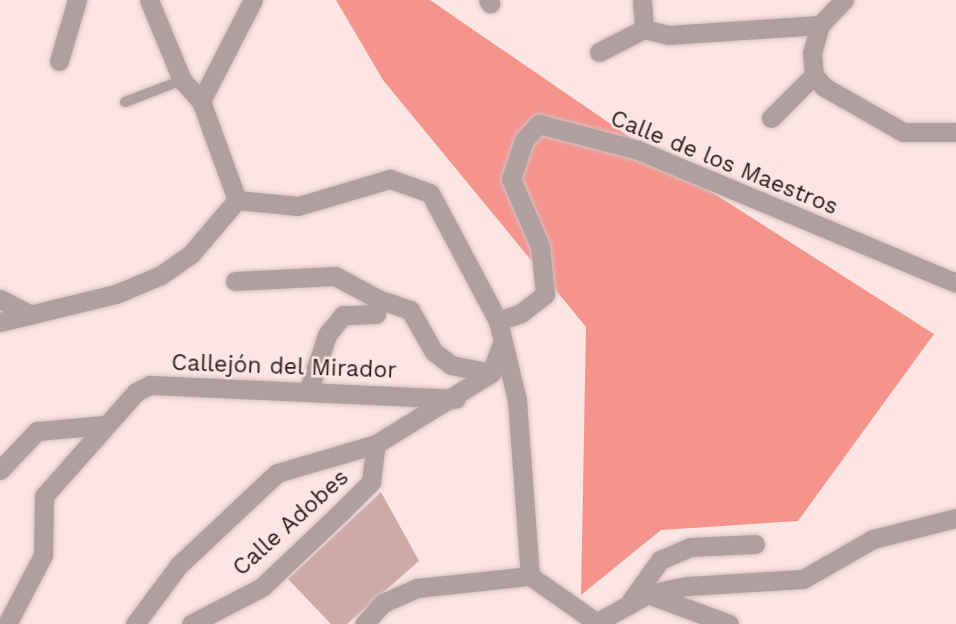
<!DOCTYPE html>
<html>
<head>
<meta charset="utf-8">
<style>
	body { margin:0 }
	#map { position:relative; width:956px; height:624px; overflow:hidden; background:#fce5e3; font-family:"Work Sans",sans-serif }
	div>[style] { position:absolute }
	.forest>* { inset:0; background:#f5938d }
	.building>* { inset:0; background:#ceaaa7 }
	.roads { filter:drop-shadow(0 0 2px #d6c1bf) drop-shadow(0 0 2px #d6c1bf) }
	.service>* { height:10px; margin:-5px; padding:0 5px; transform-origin:5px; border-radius:5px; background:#af9f9e }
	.minor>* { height:19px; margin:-9.5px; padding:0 9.5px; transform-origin:9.5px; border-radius:9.5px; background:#af9f9e }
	span { translate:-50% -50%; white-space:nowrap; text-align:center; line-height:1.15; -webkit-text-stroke:5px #fce5e3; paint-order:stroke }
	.street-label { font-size:23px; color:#2a1d1c }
</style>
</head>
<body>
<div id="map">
	<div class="forest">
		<i style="clip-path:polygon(336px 0,430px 0,685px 175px,934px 334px,798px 521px,661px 530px,581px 595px,586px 327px,383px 80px)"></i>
	</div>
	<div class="building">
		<i style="clip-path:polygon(381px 492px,419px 561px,347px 624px,331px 624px,288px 579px)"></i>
	</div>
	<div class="roads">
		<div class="service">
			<i style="left:125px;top:102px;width:61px;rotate:-21.1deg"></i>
		</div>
		<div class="minor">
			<i style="left:149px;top:0;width:87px;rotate:67.6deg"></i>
			<i style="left:182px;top:80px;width:28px;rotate:48deg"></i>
			<i style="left:201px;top:101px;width:105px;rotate:70deg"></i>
			<i style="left:488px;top:0;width:4px;rotate:56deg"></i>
			<i style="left:642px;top:0;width:29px;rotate:86deg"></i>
			<i style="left:844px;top:0;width:35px;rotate:134deg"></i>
			<i style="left:820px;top:25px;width:29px;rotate:106deg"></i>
			<i style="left:812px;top:53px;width:22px;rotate:85deg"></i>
			<i style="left:814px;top:75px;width:16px;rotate:50deg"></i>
			<i style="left:824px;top:87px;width:91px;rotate:29.7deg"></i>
			<i style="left:903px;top:132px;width:53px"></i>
			<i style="left:644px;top:29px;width:25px;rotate:14deg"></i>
			<i style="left:668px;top:35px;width:152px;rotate:-3.8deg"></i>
			<i style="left:599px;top:52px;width:51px;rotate:-27.1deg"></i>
			<i style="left:59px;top:61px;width:64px;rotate:-73.6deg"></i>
			<i style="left:201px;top:101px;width:114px;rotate:-62.8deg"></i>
			<i style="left:771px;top:118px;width:61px;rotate:-45deg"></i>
			<i style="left:237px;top:200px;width:61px;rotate:5.6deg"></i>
			<i style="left:298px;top:206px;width:96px;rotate:-16.4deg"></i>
			<i style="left:390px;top:179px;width:42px;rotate:19.3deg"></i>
			<i style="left:430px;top:193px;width:145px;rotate:62deg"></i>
			<i style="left:498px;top:321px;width:81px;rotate:76.5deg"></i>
			<i style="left:517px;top:400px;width:176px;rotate:85.8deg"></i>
			<i style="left:530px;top:576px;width:80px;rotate:34.9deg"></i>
			<i style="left:235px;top:281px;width:100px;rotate:-2.9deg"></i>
			<i style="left:335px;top:276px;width:49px;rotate:28.1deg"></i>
			<i style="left:378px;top:299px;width:15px;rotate:98deg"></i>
			<i style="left:376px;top:314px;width:33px;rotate:178deg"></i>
			<i style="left:343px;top:315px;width:26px;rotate:129deg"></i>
			<i style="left:327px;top:335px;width:60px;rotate:108.4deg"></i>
			<i style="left:0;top:299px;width:29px;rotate:27deg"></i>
			<i style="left:378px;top:299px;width:34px;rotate:19deg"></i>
			<i style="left:410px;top:310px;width:48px;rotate:60.3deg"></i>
			<i style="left:434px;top:352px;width:21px;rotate:37deg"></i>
			<i style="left:451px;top:365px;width:41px;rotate:11.3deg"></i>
			<i style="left:498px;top:321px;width:24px;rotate:-19deg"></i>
			<i style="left:521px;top:313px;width:31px;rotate:-38deg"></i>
			<i style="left:545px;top:294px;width:48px;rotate:-95.9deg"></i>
			<i style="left:540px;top:246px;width:73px;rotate:-113.4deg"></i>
			<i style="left:511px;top:179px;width:41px;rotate:-71.6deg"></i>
			<i style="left:524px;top:140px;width:22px;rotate:-47deg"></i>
			<i style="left:539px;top:124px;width:102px;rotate:14.7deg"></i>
			<i style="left:638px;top:150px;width:345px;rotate:22.7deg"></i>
			<i style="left:0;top:322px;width:119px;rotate:-13.6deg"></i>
			<i style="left:116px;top:294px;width:49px;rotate:-22.9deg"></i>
			<i style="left:161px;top:275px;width:37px;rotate:-35deg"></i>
			<i style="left:191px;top:254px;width:71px;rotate:-49.6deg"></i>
			<i style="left:0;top:470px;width:54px;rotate:-46.5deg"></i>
			<i style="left:37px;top:431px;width:68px;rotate:-5deg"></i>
			<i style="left:653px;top:596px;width:81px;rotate:20.2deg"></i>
			<i style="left:630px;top:602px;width:52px;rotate:-54.5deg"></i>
			<i style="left:660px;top:560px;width:33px;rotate:-23deg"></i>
			<i style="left:690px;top:547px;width:65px;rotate:-2.6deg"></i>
			<i style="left:7px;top:624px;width:78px;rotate:-62.4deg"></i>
			<i style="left:43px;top:555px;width:59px;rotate:-89deg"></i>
			<i style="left:44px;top:496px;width:139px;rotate:-48.5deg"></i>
			<i style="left:136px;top:392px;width:16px;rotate:-27deg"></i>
			<i style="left:150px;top:385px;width:306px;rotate:2.6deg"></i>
			<i style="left:135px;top:624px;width:74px;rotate:-53.3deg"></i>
			<i style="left:179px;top:565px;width:134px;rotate:-43.2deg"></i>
			<i style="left:277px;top:473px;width:103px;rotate:-16.3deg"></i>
			<i style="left:376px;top:444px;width:135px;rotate:-31.7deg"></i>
			<i style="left:491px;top:373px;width:27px;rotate:-70deg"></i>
			<i style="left:191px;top:624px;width:80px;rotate:-27.5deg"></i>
			<i style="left:262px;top:587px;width:112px;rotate:-43.5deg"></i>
			<i style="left:343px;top:510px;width:40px;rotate:-45deg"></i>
			<i style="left:371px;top:482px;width:38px;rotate:-83deg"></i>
			<i style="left:364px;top:624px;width:28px;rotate:-48deg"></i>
			<i style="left:383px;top:603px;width:37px;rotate:-24deg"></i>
			<i style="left:417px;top:588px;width:114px;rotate:-6.1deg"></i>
			<i style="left:594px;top:624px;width:62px;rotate:-29.1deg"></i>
			<i style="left:648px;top:594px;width:40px;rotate:-12deg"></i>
			<i style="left:687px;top:586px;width:116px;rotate:-3.5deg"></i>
			<i style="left:803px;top:579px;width:81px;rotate:-29.7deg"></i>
			<i style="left:873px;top:539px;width:86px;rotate:-14.2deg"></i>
		</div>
	</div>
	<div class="street-label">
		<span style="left:724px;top:163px;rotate:22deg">Calle de los Maestros</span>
		<span style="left:284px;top:367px;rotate:2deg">Callejón del Mirador</span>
		<span style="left:291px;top:523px;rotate:-42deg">Calle Adobes</span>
	</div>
</div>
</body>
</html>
